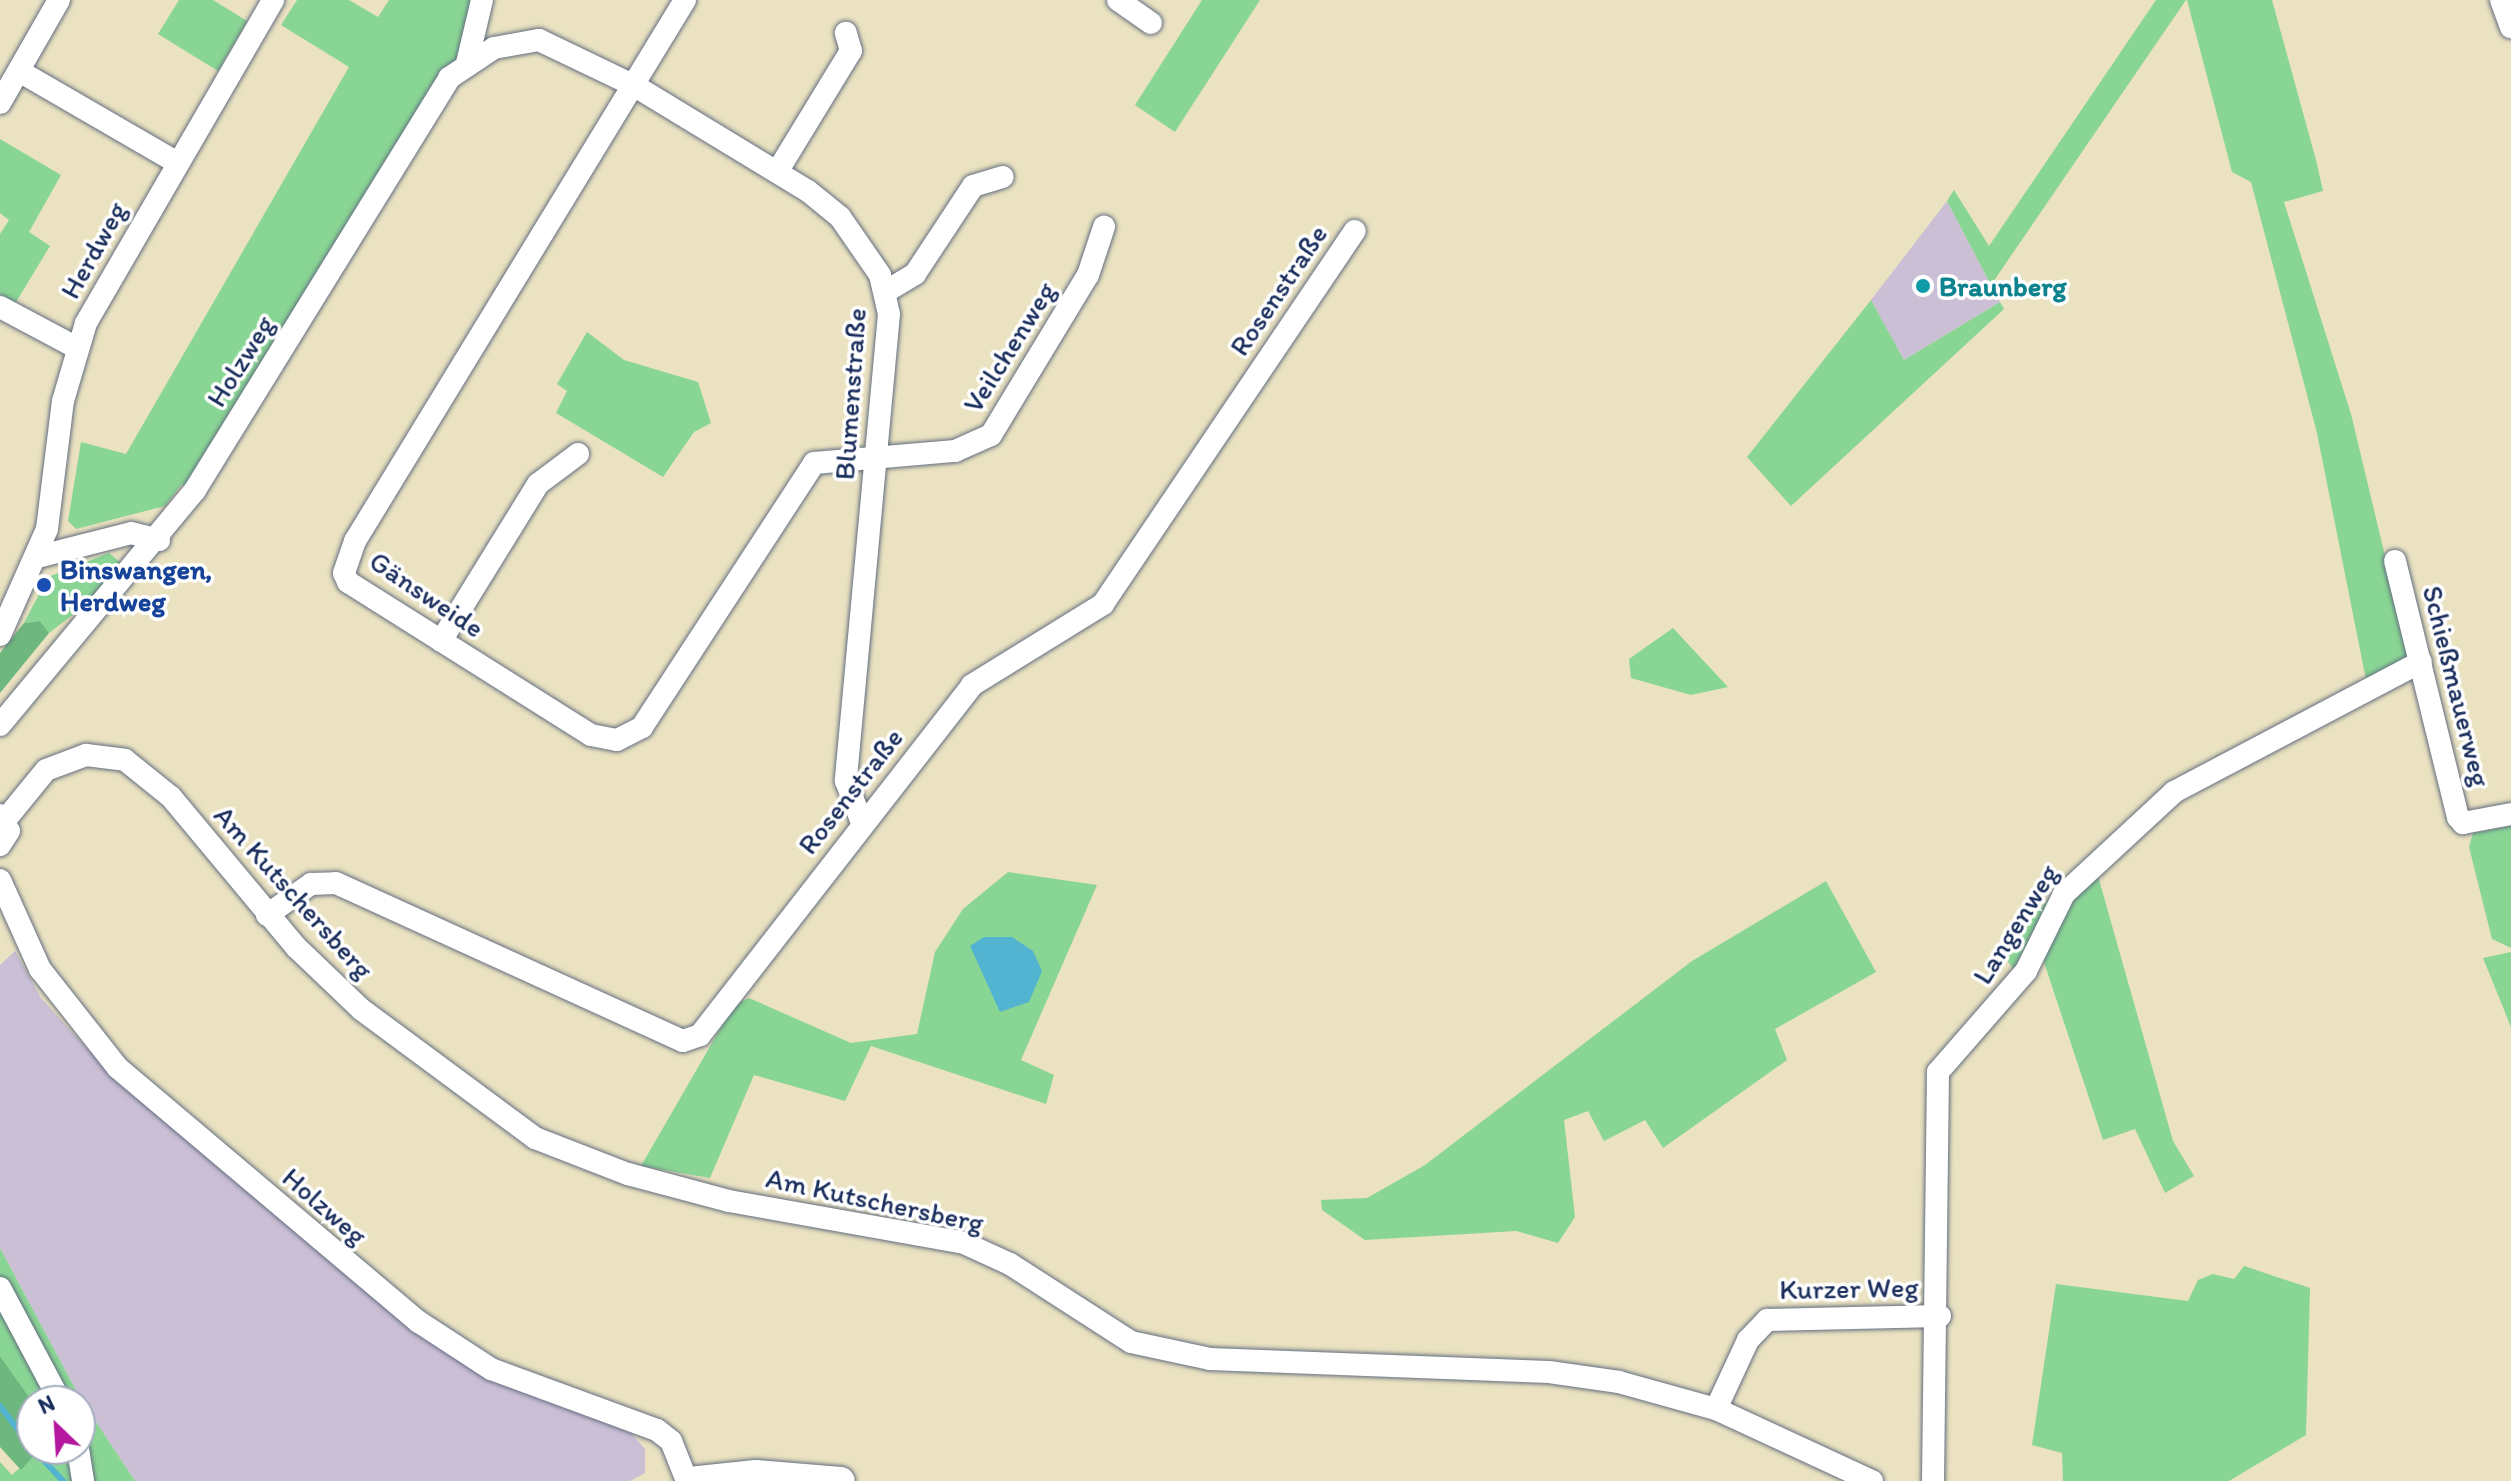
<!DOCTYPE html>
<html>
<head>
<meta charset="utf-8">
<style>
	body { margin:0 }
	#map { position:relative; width:2511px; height:1481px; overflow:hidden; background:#eae2c0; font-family:Itim,sans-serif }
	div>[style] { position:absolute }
	.industrial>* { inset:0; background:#cbbfd5 }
	.green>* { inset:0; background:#89d694 }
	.forest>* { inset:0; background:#6eb77e }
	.water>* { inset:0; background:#53b4d1 }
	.stream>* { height:6px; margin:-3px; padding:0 3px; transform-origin:3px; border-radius:3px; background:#53b4d1 }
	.roads { filter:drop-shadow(0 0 2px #636e80) drop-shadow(0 0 2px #636e80) }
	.minor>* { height:22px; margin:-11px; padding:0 11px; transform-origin:11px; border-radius:11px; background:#fff }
	.tertiary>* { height:28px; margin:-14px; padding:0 14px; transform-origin:14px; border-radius:14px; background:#fff }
	.dots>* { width:22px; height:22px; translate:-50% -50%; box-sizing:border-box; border:4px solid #fff; border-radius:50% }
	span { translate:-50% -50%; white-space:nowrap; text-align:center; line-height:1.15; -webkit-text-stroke:7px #fff; paint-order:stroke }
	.street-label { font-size:28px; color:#1b2f5e }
	.culture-label { font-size:28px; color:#0d838f; font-weight:700 }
	.left { translate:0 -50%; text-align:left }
	.transit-label { font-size:28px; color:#164399; font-weight:700 }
	.north { position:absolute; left:16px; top:1385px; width:80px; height:80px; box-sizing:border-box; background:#fff; border:2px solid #a4acbf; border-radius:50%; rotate:335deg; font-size:22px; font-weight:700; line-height:32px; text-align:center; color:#1b2f5e }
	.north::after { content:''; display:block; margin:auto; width:28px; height:36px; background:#b5179e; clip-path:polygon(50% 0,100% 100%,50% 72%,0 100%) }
</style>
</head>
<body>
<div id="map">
	<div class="industrial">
		<i style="clip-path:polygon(1947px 201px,2000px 302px,1904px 360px,1871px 300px)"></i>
		<i style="clip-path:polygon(15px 951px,41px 998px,90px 1052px,322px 1254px,480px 1370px,631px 1433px,645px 1449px,645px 1473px,630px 1481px,135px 1481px,79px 1396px,0 1248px,0 965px)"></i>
	</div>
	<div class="green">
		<i style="clip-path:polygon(179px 0,213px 0,247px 21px,218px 71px,158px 34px)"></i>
		<i style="clip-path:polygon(297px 0,349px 0,378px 17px,389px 0,482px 0,465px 47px,195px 490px,182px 484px,165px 506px,76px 529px,68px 521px,81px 442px,126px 454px,349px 67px,281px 25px)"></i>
		<i style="clip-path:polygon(1202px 0,1260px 0,1175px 132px,1135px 105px)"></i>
		<i style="clip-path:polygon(2156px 0,2186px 0,1991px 285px,1947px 201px,1954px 190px,1989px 246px)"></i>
		<i style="clip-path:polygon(2187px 0,2272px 0,2316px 160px,2323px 191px,2284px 202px,2351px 414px,2414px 677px,2370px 700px,2317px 433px,2251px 182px,2232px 172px)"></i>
		<i style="clip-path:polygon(0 139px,61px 175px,29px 232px,50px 246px,13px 307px,0 299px,0 234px,9px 220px,0 213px)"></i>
		<i style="clip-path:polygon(1871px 300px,1904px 360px,2000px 302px,2004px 309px,1791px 506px,1747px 457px)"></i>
		<i style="clip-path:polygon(587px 332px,624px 360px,698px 382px,711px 423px,694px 432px,663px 477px,556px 413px,567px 391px,557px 384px)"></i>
		<i style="clip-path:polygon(109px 553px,120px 562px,113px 584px,49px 633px,40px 621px,24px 623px,48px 577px)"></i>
		<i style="clip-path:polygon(1673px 628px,1728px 687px,1691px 695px,1631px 678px,1629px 659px)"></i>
		<i style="clip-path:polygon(2511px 826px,2511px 948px,2492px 939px,2469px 847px,2473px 833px)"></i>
		<i style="clip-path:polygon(2096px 869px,2173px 1141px,2194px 1176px,2165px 1193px,2135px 1129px,2103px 1140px,2036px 938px,2015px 971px,2002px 954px,2069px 874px)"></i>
		<i style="clip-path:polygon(1008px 872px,1097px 885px,1021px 1060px,1054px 1075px,1046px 1104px,871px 1046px,845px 1101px,754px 1075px,710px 1178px,641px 1166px,734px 1005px,749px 998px,851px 1043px,917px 1034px,935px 952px,963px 909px)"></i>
		<i style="clip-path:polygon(1826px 881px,1876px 972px,1775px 1029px,1787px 1060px,1663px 1148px,1645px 1120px,1604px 1141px,1588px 1111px,1564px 1120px,1575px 1217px,1558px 1243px,1516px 1231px,1365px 1240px,1322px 1210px,1321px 1200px,1367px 1198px,1425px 1165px,1692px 961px)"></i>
		<i style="clip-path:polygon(2511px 952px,2511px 1027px,2483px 958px)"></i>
		<i style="clip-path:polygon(0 1248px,79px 1396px,135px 1481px,0 1481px,0 1462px,12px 1475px,40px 1449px,80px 1449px,80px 1401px,32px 1401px,0 1356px)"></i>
		<i style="clip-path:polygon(2244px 1266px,2310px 1288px,2306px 1435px,2229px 1481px,2063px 1481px,2062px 1453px,2032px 1445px,2056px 1284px,2188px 1301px,2198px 1280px,2213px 1274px,2234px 1279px)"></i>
	</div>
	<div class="forest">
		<i style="clip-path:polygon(40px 621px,49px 633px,0 693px,0 653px,24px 623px)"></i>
		<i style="clip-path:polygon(0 1356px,32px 1401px,32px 1449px,40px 1449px,21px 1470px,0 1447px)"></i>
	</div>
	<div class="water">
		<i style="clip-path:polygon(984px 937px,1012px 937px,1033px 951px,1042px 971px,1029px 1002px,1000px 1012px,970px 946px)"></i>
	</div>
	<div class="stream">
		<i style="left:0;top:1406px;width:53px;rotate:52.7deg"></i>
		<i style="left:33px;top:1449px;width:44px;rotate:46.8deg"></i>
	</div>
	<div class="roads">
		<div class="minor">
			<i style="left:685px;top:0;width:634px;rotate:121.38deg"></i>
			<i style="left:355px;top:541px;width:34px;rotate:109deg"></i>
			<i style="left:344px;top:573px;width:10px;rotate:66deg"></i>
			<i style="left:348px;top:582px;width:287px;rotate:32.2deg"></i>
			<i style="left:591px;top:735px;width:26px;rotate:11deg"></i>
			<i style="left:617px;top:740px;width:28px;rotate:-27deg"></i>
			<i style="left:642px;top:727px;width:315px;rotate:-56.9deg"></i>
			<i style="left:814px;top:463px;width:142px;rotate:-4.9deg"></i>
			<i style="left:955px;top:451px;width:39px;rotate:-24deg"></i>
			<i style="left:991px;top:435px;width:187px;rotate:-58.8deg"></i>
			<i style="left:1088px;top:275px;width:51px;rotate:-71.6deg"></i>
			<i style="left:1118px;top:0;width:40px;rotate:34.9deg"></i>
			<i style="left:2501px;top:0;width:29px;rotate:70deg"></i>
			<i style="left:467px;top:63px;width:65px;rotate:-76.6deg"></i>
			<i style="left:19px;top:71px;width:184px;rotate:30.1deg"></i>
			<i style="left:0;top:103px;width:119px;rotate:-60.2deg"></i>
			<i style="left:777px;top:172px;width:142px;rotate:-58.6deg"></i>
			<i style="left:851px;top:51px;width:19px;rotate:-106deg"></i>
			<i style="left:885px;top:292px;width:35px;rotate:-31deg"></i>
			<i style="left:915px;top:274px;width:105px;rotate:-56.6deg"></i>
			<i style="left:973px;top:186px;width:31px;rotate:-17deg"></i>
			<i style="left:0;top:307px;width:87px;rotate:28deg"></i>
			<i style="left:37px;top:557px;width:97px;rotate:-14.3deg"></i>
			<i style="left:131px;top:533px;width:29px;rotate:14deg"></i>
			<i style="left:2395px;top:561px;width:264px;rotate:76.2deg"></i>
			<i style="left:2458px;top:817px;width:8px;rotate:50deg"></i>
			<i style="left:2463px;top:823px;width:49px;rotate:-10.6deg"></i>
			<i style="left:0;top:635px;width:116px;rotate:-66.1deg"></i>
			<i style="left:47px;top:529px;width:129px;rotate:-82.9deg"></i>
			<i style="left:63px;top:401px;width:81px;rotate:-73.6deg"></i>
			<i style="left:86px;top:323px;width:373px;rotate:-59.9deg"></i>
			<i style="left:441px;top:641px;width:185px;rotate:-58.3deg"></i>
			<i style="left:538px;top:484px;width:50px;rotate:-36.9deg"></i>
			<i style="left:0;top:725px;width:305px;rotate:-50.3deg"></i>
			<i style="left:195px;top:490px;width:484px;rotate:-58.3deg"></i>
			<i style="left:449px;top:78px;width:54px;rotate:-33.7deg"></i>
			<i style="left:494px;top:48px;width:46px;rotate:-10.1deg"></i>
			<i style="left:539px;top:40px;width:106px;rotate:25.6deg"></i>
			<i style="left:635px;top:86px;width:202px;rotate:31.3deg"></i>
			<i style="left:808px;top:191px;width:41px;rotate:39.1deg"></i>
			<i style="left:840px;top:217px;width:70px;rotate:55.4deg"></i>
			<i style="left:880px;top:275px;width:40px;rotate:77deg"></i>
			<i style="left:889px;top:314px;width:469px;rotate:95.3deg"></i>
			<i style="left:846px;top:781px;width:42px;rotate:69deg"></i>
			<i style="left:0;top:815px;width:18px;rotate:61deg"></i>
			<i style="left:9px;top:831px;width:17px;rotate:123deg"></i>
			<i style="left:6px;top:819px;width:63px;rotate:-50.8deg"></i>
			<i style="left:46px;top:770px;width:43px;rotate:-20.6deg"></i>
			<i style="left:86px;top:755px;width:39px;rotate:7deg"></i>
			<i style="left:125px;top:760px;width:59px;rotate:38.8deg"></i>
			<i style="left:171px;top:797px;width:195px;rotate:50.2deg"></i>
			<i style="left:296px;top:947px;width:91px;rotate:43.7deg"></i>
			<i style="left:362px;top:1010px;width:215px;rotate:36.5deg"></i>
			<i style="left:535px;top:1138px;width:100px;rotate:21.2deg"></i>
			<i style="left:628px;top:1174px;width:105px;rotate:15deg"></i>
			<i style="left:729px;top:1201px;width:239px;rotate:10.1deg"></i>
			<i style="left:964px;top:1243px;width:51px;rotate:24.5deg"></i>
			<i style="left:1010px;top:1264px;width:144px;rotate:32.8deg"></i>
			<i style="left:1131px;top:1342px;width:81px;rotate:12.1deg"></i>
			<i style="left:1210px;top:1359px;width:339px;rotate:2.2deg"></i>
			<i style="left:1549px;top:1372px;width:71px;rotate:8.1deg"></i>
			<i style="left:1619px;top:1382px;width:101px;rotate:15.6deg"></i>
			<i style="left:1716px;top:1409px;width:172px;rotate:24.8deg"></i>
			<i style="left:0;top:880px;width:98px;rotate:65.8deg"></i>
			<i style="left:40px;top:969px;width:126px;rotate:51.8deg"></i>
			<i style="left:118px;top:1068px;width:394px;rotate:40.2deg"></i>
			<i style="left:419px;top:1322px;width:86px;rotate:33.1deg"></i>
			<i style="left:491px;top:1369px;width:177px;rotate:20.2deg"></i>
			<i style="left:657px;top:1430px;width:18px;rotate:38deg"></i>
			<i style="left:671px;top:1441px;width:43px;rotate:68.2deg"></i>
			<i style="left:267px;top:915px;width:54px;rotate:-35.2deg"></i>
			<i style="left:311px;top:884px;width:25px;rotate:-2deg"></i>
			<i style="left:336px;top:883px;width:381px;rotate:24.5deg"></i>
			<i style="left:683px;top:1041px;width:18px;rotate:-19deg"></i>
			<i style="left:700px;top:1035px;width:443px;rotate:-52.1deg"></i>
			<i style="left:972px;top:685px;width:154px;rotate:-31.7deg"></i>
			<i style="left:1103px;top:604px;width:450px;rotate:-56deg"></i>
			<i style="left:0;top:1288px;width:128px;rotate:62deg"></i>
			<i style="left:1716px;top:1409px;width:76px;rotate:-65.1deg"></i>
			<i style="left:1748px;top:1340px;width:28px;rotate:-46deg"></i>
			<i style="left:1767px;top:1320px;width:173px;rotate:-1.3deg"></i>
			<i style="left:78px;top:1449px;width:32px;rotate:81deg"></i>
			<i style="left:1933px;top:1481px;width:409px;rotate:-89.3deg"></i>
			<i style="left:1938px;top:1072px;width:134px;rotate:-48.9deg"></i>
			<i style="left:2026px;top:971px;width:86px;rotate:-63.7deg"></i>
			<i style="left:2064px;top:894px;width:150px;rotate:-42.8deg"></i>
			<i style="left:2174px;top:792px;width:279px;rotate:-27.8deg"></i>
		</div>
		<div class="tertiary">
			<i style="left:689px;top:1481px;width:67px;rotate:-6deg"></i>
			<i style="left:756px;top:1474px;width:85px;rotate:4.7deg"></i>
		</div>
	</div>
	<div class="dots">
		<i style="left:1923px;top:286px;background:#0f9aa8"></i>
		<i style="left:44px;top:585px;background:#1a4fb4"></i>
	</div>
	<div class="street-label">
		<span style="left:93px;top:250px;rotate:-61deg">Herdweg</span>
		<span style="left:1278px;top:290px;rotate:-56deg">Rosenstraße</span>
		<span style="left:1009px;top:347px;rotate:-58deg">Veilchenweg</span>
		<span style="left:240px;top:361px;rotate:-58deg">Holzweg</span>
		<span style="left:850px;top:394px;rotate:-86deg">Blumenstraße</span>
		<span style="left:427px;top:594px;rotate:34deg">Gänsweide</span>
		<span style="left:2457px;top:686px;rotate:76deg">Schießmauerweg</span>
		<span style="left:850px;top:791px;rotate:-52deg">Rosenstraße</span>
		<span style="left:294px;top:892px;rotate:48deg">Am Kutschersberg</span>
		<span style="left:2015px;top:924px;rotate:-58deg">Langenweg</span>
		<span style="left:875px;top:1200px;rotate:12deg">Am Kutschersberg</span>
		<span style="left:325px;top:1206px;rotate:41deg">Holzweg</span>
		<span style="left:1849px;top:1288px;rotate:-1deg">Kurzer Weg</span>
	</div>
	<div class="culture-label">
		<span class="left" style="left:1939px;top:286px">Braunberg</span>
	</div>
	<div class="transit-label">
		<span class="left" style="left:60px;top:585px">Binswangen,<br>Herdweg</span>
	</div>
	<div class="north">N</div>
</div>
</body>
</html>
